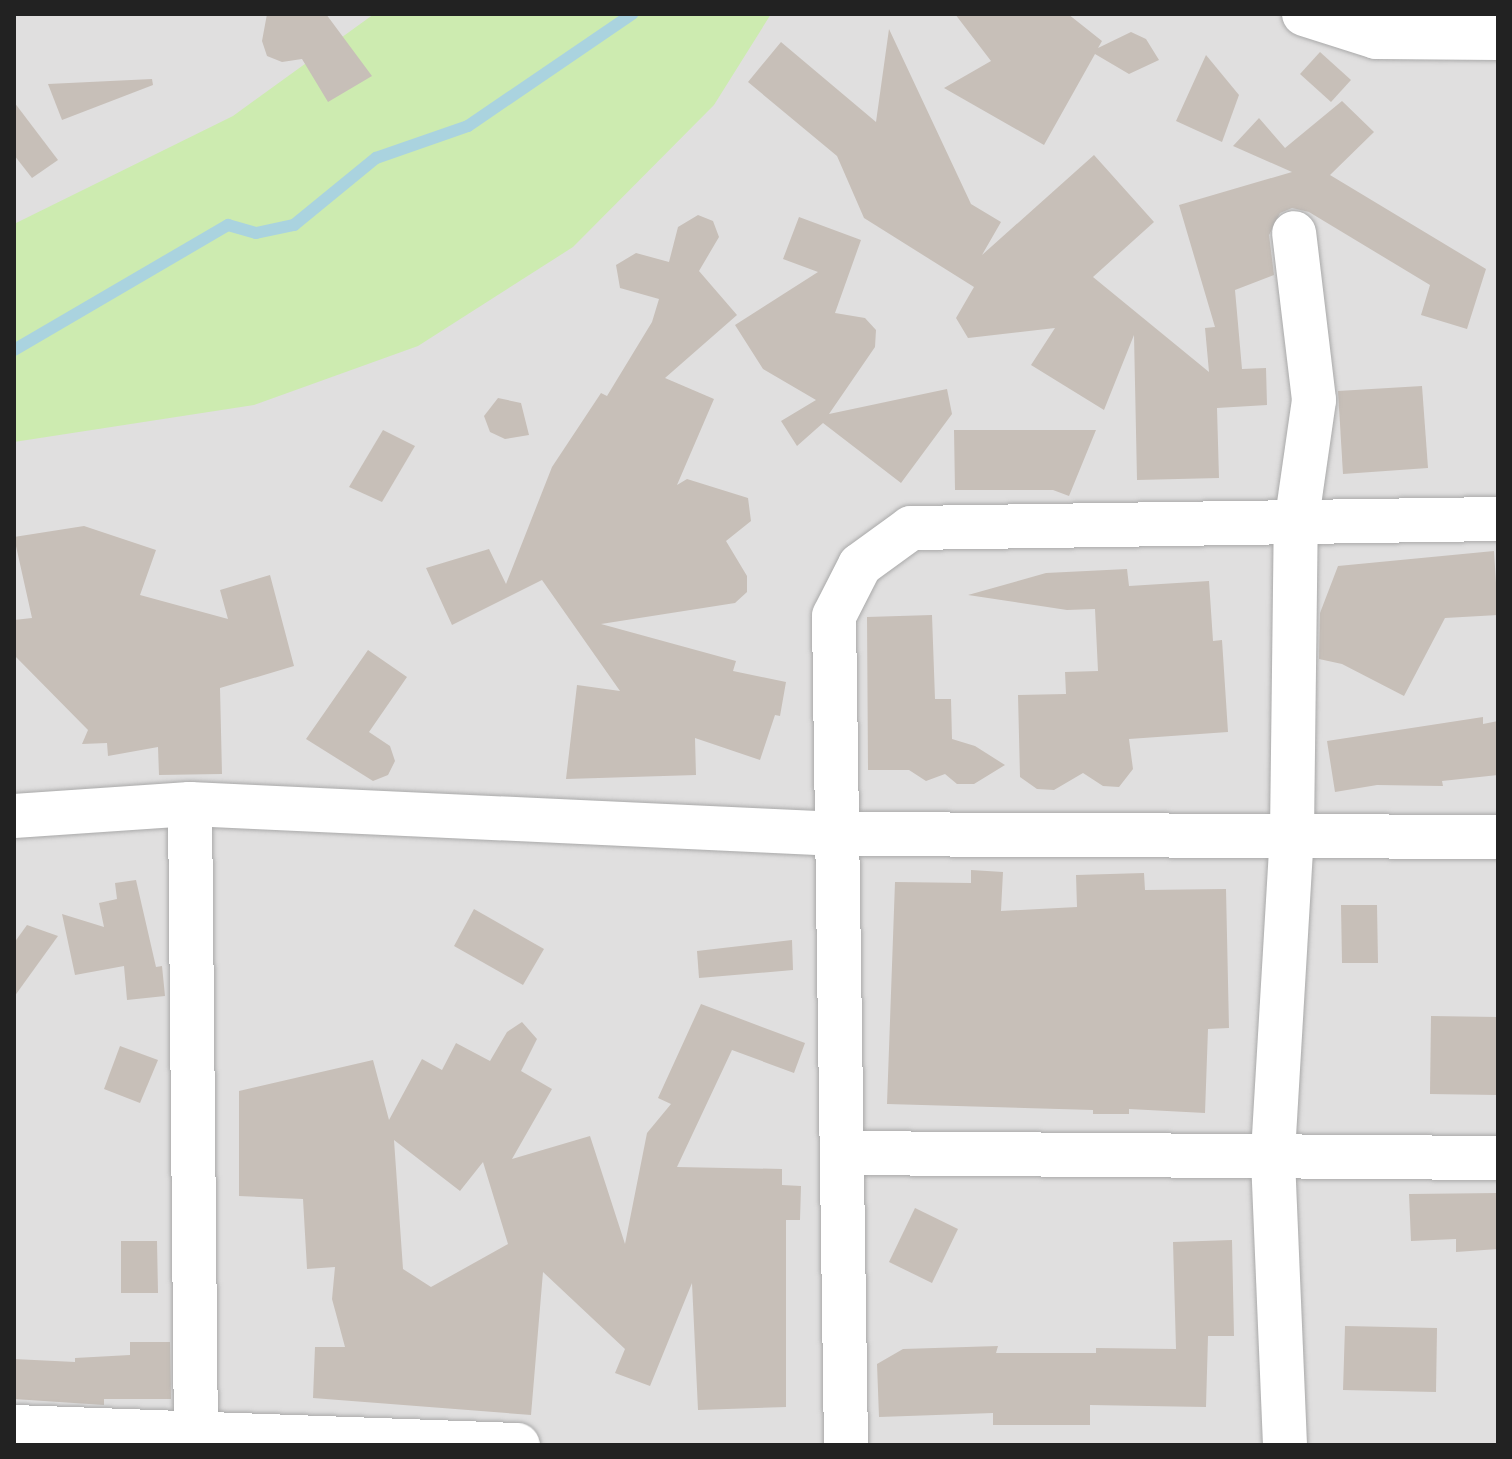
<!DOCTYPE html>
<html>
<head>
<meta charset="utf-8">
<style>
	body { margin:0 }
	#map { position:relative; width:1512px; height:1459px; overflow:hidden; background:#f2efe9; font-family:"Archivo Narrow",sans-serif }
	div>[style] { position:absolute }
	.residential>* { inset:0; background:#e0dfdf }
	.grass>* { inset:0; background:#cdebb0 }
	.stream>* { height:12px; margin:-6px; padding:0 6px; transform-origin:6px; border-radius:6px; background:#aad3df }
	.building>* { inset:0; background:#c7bfb8 }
	.roads { filter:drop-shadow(0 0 2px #a9a9a9) drop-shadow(0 0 2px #a9a9a9) }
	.street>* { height:44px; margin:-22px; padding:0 22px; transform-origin:22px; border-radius:22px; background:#fff }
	span { translate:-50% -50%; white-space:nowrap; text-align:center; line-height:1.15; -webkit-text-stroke:6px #fff; paint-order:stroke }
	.frame { position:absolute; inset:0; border:16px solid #222; pointer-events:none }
</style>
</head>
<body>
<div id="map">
	<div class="residential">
		<i style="clip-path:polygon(14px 14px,1498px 14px,1498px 1445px,14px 1445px)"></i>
	</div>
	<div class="grass">
		<i style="clip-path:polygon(374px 14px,771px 14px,714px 105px,573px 247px,418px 346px,254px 405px,14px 442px,14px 224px,233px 116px)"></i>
	</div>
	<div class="stream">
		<i style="left:14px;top:350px;width:248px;rotate:-30.3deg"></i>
		<i style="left:228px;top:225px;width:29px;rotate:16deg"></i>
		<i style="left:256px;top:233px;width:39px;rotate:-12deg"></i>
		<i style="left:294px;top:225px;width:106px;rotate:-39.3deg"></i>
		<i style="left:376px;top:158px;width:97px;rotate:-19.2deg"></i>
		<i style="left:468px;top:126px;width:199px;rotate:-34.3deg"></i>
	</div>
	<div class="building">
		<i style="clip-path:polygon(267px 14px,326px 14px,372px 76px,328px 102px,302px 59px,282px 62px,267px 56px,262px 41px)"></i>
		<i style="clip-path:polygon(955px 14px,1068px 14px,1102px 41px,1098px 48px,1131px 32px,1146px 39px,1159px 60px,1129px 74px,1095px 54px,1044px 145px,944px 88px,991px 61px)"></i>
		<i style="clip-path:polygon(889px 29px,971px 204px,1001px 222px,982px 255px,1094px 155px,1154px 222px,1093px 277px,1209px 372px,1205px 328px,1215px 327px,1179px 205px,1292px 172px,1233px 146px,1259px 118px,1285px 148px,1342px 101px,1374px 132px,1330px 175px,1486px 269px,1467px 329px,1421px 315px,1430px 285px,1309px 212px,1292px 208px,1280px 213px,1269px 235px,1274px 275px,1235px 290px,1242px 369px,1266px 368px,1267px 405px,1217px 408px,1219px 478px,1137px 480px,1134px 335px,1104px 410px,1031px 365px,1055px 328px,968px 338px,956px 318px,974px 287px,864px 218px,837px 156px,748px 82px,781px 42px,876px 122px)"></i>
		<i style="clip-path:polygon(1320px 52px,1351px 80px,1331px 102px,1300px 74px)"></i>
		<i style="clip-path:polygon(1206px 55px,1239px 95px,1222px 142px,1176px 121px)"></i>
		<i style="clip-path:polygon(152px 79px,153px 85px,62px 120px,48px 84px)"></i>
		<i style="clip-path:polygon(14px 102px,58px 160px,32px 178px,14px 155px)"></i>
		<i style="clip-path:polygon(698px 215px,713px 221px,719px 237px,699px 271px,737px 315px,665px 378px,714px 399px,677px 485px,687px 479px,748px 498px,751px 521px,726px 541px,747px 576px,747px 592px,735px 603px,601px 624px,736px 661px,733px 671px,786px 682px,780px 716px,775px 715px,760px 760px,695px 738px,696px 775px,566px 779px,577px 685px,620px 691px,542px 580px,452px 625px,426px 568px,489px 549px,506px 584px,552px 467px,601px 393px,607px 396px,652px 322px,659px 299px,620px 288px,616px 265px,636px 253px,669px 262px,678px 227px)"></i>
		<i style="clip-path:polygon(799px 217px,861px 240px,835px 313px,865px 318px,876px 330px,875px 347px,829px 414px,947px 389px,952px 414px,901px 483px,823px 423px,797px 446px,781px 421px,816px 400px,763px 369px,735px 325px,818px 272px,783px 259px)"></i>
		<i style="clip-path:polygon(1422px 386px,1428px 468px,1343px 474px,1338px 391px)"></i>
		<i style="clip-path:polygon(498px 398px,521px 403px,529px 435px,505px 439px,490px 432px,484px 416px)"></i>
		<i style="clip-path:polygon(383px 430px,415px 446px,382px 502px,349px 487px)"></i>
		<i style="clip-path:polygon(954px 430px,1096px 430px,1069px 496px,1053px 490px,955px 490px)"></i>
		<i style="clip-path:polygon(84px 526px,156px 550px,140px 595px,228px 619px,220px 590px,270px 575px,294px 666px,220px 688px,222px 774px,159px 775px,158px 747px,108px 756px,107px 743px,82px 744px,88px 730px,14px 655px,14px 620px,32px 618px,14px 537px)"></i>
		<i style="clip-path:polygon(1494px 551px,1498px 615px,1445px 618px,1404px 696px,1342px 664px,1319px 659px,1320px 613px,1338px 566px)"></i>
		<i style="clip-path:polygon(1127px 569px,1129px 586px,1209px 581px,1213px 641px,1222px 640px,1228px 732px,1129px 739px,1133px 769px,1119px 787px,1103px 786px,1083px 773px,1054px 790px,1037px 789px,1020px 777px,1018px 695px,1066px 694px,1065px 672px,1098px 671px,1095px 609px,1067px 610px,968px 595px,1046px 573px)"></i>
		<i style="clip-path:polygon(932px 615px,935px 699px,951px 699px,952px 739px,975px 746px,1005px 765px,974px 784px,957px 784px,945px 774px,926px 781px,909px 770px,868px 770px,867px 617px)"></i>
		<i style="clip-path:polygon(368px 650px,407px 677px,369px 732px,390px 746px,395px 761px,388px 775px,373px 781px,306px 739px)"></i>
		<i style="clip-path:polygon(1483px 717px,1483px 724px,1498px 721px,1498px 775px,1442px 781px,1443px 786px,1377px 785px,1335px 792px,1327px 741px)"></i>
		<i style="clip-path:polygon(971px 870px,1003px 872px,1001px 911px,1077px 907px,1076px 875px,1144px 873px,1145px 890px,1226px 889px,1229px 1028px,1208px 1029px,1205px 1113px,1129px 1109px,1129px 1114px,1093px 1114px,1093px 1110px,887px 1104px,895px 882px,971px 883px)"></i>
		<i style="clip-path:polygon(136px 880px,156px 967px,162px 966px,165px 996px,127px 1000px,124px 966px,75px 975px,62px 914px,104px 927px,99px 903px,117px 899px,115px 883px)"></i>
		<i style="clip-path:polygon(1341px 905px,1377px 905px,1378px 963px,1342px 963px)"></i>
		<i style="clip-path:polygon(474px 909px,544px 949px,523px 985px,454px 946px)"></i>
		<i style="clip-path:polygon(27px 925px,58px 936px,14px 997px,14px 943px)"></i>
		<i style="clip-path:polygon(792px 940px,793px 970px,699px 978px,697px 951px)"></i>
		<i style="clip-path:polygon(evenodd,701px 1004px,805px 1043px,794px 1073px,732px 1050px,677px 1167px,782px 1169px,782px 1185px,801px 1186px,800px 1220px,786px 1220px,786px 1407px,698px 1410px,692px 1283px,650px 1386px,615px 1373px,625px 1349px,543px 1272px,531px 1415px,313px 1398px,315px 1347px,345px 1347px,332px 1299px,335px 1267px,307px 1269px,303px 1199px,239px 1196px,239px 1091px,373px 1060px,389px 1120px,422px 1059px,442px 1070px,456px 1043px,490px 1061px,507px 1032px,522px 1022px,537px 1039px,521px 1071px,552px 1089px,512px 1159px,590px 1136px,625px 1244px,647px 1133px,671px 1104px,658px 1098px,701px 1004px,394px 1140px,460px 1191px,483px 1162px,508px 1244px,431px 1287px,403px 1269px,394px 1140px)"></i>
		<i style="clip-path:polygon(1431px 1016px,1498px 1017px,1498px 1095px,1430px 1094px)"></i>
		<i style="clip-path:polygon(120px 1046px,158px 1060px,140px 1103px,104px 1089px)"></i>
		<i style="clip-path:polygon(1498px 1193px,1498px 1249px,1456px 1252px,1456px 1239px,1411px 1241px,1409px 1194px)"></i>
		<i style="clip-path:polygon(915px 1208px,958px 1229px,932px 1283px,889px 1262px)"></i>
		<i style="clip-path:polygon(1232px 1240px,1234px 1336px,1208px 1336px,1206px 1407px,1090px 1405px,1090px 1425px,993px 1425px,993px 1413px,879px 1417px,877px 1364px,903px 1349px,998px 1346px,996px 1353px,1096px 1353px,1096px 1348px,1176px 1349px,1173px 1242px)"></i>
		<i style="clip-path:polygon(121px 1241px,157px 1241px,158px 1293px,121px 1293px)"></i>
		<i style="clip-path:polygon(1345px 1326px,1437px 1328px,1436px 1392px,1343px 1390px)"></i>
		<i style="clip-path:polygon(130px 1342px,170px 1342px,171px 1399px,104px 1399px,104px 1405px,14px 1399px,14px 1359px,75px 1362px,75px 1358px,130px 1355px)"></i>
	</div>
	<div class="roads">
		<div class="street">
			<i style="left:1304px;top:14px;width:76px;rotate:17.7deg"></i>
			<i style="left:1376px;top:37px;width:122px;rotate:0.5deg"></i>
			<i style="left:190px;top:804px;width:641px;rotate:89.46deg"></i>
			<i style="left:14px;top:816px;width:176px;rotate:-3.9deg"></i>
			<i style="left:190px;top:804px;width:649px;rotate:2.65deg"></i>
			<i style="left:838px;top:834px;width:660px;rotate:0.26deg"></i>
			<i style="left:845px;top:1153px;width:653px;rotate:0.44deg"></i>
			<i style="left:14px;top:1427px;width:504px;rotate:2.05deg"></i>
			<i style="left:846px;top:1445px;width:829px;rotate:-90.83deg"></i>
			<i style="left:834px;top:616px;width:57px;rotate:-63deg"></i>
			<i style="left:860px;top:565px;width:63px;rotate:-36deg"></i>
			<i style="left:911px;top:528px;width:587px;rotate:-0.88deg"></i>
			<i style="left:1285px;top:1445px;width:292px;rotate:-92.4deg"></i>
			<i style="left:1273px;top:1153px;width:321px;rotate:-86.6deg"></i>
			<i style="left:1292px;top:833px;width:308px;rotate:-89.3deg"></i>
			<i style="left:1296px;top:525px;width:126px;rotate:-81.8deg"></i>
			<i style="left:1314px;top:400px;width:168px;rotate:-96.8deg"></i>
		</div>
	</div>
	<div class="frame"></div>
</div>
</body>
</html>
